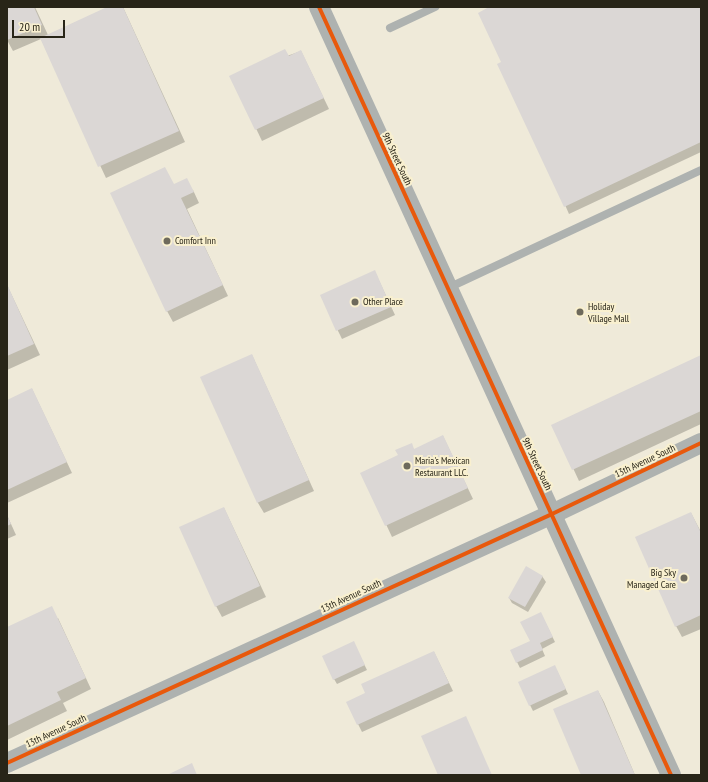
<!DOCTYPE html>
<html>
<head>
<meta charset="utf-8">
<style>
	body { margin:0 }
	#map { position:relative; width:708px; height:782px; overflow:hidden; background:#efead9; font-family:"PT Sans Narrow",sans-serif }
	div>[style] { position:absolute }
	.shadow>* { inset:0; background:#0003 }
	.building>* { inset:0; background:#dbd7d5 }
	.service>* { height:8px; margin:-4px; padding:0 4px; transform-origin:4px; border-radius:4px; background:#aeb2b0 }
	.tertiary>* { height:20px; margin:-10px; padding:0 10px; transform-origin:10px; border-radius:10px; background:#aeb2b0 }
	.cycleway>* { height:4px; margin:-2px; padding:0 2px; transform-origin:2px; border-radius:2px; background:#e8590c }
	.dots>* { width:11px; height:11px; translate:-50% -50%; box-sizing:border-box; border:2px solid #f9f0cf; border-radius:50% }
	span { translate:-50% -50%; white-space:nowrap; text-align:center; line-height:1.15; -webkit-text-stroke:4px #f9f0cf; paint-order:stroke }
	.street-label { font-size:10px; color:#282518 }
	.poi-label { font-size:10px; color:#282518 }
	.left { translate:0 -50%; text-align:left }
	.right { translate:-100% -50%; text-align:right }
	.frame { position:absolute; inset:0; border:8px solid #282518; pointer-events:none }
	.scale { position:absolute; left:12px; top:20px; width:53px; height:18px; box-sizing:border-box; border:2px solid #282518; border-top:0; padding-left:5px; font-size:12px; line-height:14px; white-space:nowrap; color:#282518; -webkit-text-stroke:3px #f9f0cf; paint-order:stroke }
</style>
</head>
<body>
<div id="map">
	<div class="shadow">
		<i style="clip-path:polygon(7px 7px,35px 7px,48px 35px,109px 7px,123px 7px,185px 142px,106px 178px,41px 39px,13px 51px,7px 40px)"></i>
		<i style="clip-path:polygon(492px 7px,701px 7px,701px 152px,569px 214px,503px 63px)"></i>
		<i style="clip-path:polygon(301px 51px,329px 109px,262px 141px,231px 76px)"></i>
		<i style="clip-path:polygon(174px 185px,193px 190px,199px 203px,187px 209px,228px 296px,173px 322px,167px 311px)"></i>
		<i style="clip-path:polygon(375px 272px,395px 315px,342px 339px,321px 296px)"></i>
		<i style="clip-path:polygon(7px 285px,40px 355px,7px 370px)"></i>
		<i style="clip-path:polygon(252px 355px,314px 491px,264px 513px,258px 503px)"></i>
		<i style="clip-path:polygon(701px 356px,701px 424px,579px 481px,553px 425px)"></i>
		<i style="clip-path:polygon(32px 389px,72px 473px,7px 503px,7px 401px)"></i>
		<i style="clip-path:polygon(443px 436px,473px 499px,392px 537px,362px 473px,399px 456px,411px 444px,414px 450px)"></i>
		<i style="clip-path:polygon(224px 508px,266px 597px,222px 617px,216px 606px)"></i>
		<i style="clip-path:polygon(691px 513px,701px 532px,701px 629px,682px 637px,676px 626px)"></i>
		<i style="clip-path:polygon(7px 515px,16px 535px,7px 539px)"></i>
		<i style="clip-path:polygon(542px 576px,546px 582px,528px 612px,512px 603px,509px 598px)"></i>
		<i style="clip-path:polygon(58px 618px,91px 689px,63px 703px,67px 711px,7px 740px,7px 628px)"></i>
		<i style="clip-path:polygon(543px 618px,555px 642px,542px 649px,545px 656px,520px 668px,517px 662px,531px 642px)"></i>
		<i style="clip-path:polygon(356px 648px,367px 670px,337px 684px,334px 679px)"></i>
		<i style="clip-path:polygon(434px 652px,453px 691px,362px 732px,358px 724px,366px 694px)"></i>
		<i style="clip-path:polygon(557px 671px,568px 694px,533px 711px,530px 705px)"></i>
		<i style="clip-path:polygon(598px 691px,604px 702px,635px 775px,583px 775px)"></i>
	</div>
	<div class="building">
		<i style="clip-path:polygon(7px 7px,34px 7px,42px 25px,7px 40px)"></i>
		<i style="clip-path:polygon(107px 7px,123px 7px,179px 131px,98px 167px,40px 38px)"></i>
		<i style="clip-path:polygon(489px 7px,701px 7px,701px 142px,564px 207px,497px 64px,501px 62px,478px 13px)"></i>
		<i style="clip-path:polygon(285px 49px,289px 56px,301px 50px,324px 98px,255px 130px,229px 76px)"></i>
		<i style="clip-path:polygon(165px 167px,174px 184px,187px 178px,194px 192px,181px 198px,223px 285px,166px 312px,110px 193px)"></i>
		<i style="clip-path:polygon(375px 270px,391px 307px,336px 331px,320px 295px)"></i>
		<i style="clip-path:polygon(7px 284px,34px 344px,7px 356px)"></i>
		<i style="clip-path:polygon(252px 354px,309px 480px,257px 503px,200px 377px)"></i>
		<i style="clip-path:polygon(701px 355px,701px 411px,572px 470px,551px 425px)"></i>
		<i style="clip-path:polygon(32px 388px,67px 462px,7px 490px,7px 400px)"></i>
		<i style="clip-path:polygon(443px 435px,468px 488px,385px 526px,360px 473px,398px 455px,395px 450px,412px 443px,414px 449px)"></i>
		<i style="clip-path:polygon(224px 507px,260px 586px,215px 607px,179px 527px)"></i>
		<i style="clip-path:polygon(691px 512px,701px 533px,701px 615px,675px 627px,635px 537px)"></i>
		<i style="clip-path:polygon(7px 515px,11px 524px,7px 526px)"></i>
		<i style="clip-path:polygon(526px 566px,543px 576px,525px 607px,508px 598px)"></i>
		<i style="clip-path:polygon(52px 606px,86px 678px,57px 692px,61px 700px,7px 726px,7px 627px)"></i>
		<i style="clip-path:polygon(541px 612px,553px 637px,540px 643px,543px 650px,516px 663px,510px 650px,530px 641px,520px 622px)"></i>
		<i style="clip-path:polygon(354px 641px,365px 665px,333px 680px,322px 656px)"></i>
		<i style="clip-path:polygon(434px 651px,449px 683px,357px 725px,346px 702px,365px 693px,361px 684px)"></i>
		<i style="clip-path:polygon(555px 665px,566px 689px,529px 706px,518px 682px)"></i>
		<i style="clip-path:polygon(598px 690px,635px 775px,581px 775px,553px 709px)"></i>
		<i style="clip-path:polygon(466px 716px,492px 775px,438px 775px,421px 736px)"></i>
		<i style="clip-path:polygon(192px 763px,197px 775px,167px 775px)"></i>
	</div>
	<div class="service">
		<i style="left:390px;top:28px;width:50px;rotate:-25deg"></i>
		<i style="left:448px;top:288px;width:279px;rotate:-25deg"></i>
	</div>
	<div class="tertiary">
		<i style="left:319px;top:7px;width:845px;rotate:65.38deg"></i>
		<i style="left:7px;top:763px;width:599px;rotate:-24.55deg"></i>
		<i style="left:552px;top:514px;width:165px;rotate:-25.5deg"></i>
	</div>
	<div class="cycleway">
		<i style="left:319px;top:7px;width:845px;rotate:65.38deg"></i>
		<i style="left:7px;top:763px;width:599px;rotate:-24.55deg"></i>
		<i style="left:552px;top:514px;width:165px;rotate:-25.5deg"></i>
	</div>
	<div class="dots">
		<i style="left:167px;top:241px;background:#6e6a5c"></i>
		<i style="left:355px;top:302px;background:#6e6a5c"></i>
		<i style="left:580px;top:312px;background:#6e6a5c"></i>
		<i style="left:407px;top:466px;background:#6e6a5c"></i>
		<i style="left:684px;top:578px;background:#6e6a5c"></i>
	</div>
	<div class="street-label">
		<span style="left:397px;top:159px;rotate:65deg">9th Street South</span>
		<span style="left:645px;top:461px;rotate:-25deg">13th Avenue South</span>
		<span style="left:537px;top:464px;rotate:65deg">9th Street South</span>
		<span style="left:351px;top:596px;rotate:-25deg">13th Avenue South</span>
		<span style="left:56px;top:731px;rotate:-25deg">13th Avenue South</span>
	</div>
	<div class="poi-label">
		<span class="left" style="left:175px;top:241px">Comfort Inn</span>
		<span class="left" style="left:363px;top:302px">Other Place</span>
		<span class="left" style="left:588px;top:312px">Holiday<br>Village Mall</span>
		<span class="left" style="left:415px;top:466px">Maria's Mexican<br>Restaurant LLC.</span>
		<span class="right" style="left:676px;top:578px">Big Sky<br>Managed Care</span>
	</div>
	<div class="frame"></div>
	<div class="scale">20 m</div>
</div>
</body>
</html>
